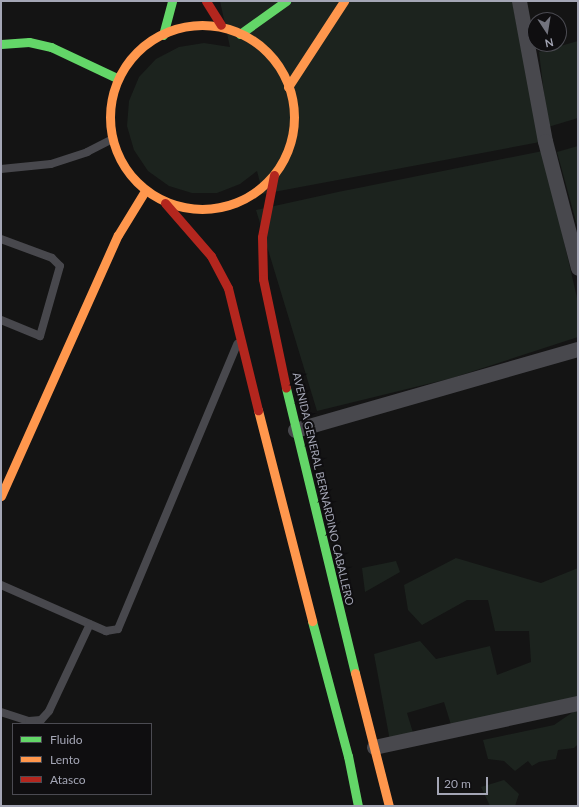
<!DOCTYPE html>
<html>
<head>
<meta charset="utf-8">
<style>
	body { margin:0 }
	#map { position:relative; width:579px; height:807px; overflow:hidden; background:#141414; font-family:Lato,sans-serif }
	div>[style] { position:absolute }
	.green>* { inset:0; background:#1c231e }
	.lane>* { height:8px; margin:-4px; padding:0 4px; transform-origin:4px; border-radius:4px; background:#48484d }
	.street>* { height:15px; margin:-7.5px; padding:0 7.5px; transform-origin:7.5px; border-radius:7.5px; background:#48484d }
	.fast>* { height:9px; margin:-4.5px; padding:0 4.5px; transform-origin:4.5px; border-radius:4.5px; background:#63d668 }
	.slow>* { height:9px; margin:-4.5px; padding:0 4.5px; transform-origin:4.5px; border-radius:4.5px; background:#ff974d }
	.slow>.ring { margin:-4.5px; padding:0; box-sizing:content-box; background:none; border:9px solid #ff974d; border-radius:50% }
	.jam>* { height:9px; margin:-4.5px; padding:0 4.5px; transform-origin:4.5px; border-radius:4.5px; background:#b3261e }
	span { translate:-50% -50%; white-space:nowrap; text-align:center; line-height:1.15; -webkit-text-stroke:4px #0f0e10; paint-order:stroke }
	.street-label { font-size:11px; color:#a4a6b5 }
	.frame { position:absolute; inset:0; border:2px solid #a4a6b5; pointer-events:none }
	.legend { position:absolute; left:12px; top:723px; width:140px; height:72px; box-sizing:border-box; background:#0f0e10; border:1px solid #4b4b52; margin:0; padding:5px 7px; list-style:none; font-size:12px; color:#a4a6b5 }
	.legend li { display:flex; align-items:center; gap:8px; height:20px }
	.legend b { width:20px; border:1px solid #4b4b52 }
	.north { position:absolute; left:527px; top:12px; width:40px; height:40px; box-sizing:border-box; background:#0f0e10; border:1px solid #4b4b52; border-radius:50%; rotate:168deg; font-size:11px; font-weight:700; line-height:16px; text-align:center; color:#a4a6b5 }
	.north::after { content:''; display:block; margin:auto; width:14px; height:18px; background:#72737d; clip-path:polygon(50% 0,100% 100%,50% 72%,0 100%) }
	.scale { position:absolute; left:437px; top:777px; width:51px; height:18px; box-sizing:border-box; border:2px solid #a4a6b5; border-top:0; padding-left:5px; font-size:12px; line-height:14px; white-space:nowrap; color:#a4a6b5; -webkit-text-stroke:3px #0f0e10; paint-order:stroke }
</style>
</head>
<body>
<div id="map">
	<div class="green">
		<i style="clip-path:polygon(220px 1px,512px 1px,540px 142px,263px 194px,257px 171px,240px 184px,217px 193px,192px 193px,169px 186px,148px 171px,134px 150px,127px 126px,129px 101px,139px 77px,156px 59px,179px 47px,204px 43px,230px 47px)"></i>
		<i style="clip-path:polygon(578px 41px,578px 118px,548px 127px,539px 52px)"></i>
		<i style="clip-path:polygon(578px 146px,578px 229px,557px 152px)"></i>
		<i style="clip-path:polygon(543px 151px,578px 302px,578px 337px,452px 378px,317px 411px,256px 210px,338px 192px)"></i>
		<i style="clip-path:polygon(456px 558px,541px 583px,578px 568px,578px 699px,452px 728px,444px 702px,407px 713px,414px 736px,390px 741px,374px 654px,420px 641px,436px 659px,490px 646px,497px 675px,531px 662px,529px 631px,495px 631px,488px 600px,467px 600px,422px 625px,408px 610px,404px 585px)"></i>
		<i style="clip-path:polygon(396px 561px,400px 572px,365px 592px,362px 568px)"></i>
		<i style="clip-path:polygon(576px 710px,578px 710px,578px 744px,574px 748px,558px 750px,556px 759px,539px 762px,532px 766px,528px 761px,515px 771px,504px 761px,488px 759px,483px 740px,554px 725px)"></i>
		<i style="clip-path:polygon(504px 780px,519px 794px,515px 806px,490px 806px,481px 787px)"></i>
	</div>
	<div class="lane">
		<i style="left:1px;top:169px;width:50px;rotate:-5.7deg"></i>
		<i style="left:51px;top:164px;width:38px;rotate:-18deg"></i>
		<i style="left:87px;top:152px;width:27px;rotate:-27deg"></i>
		<i style="left:1px;top:239px;width:54px;rotate:20.4deg"></i>
		<i style="left:52px;top:258px;width:11px;rotate:45deg"></i>
		<i style="left:60px;top:266px;width:73px;rotate:105.9deg"></i>
		<i style="left:40px;top:336px;width:42px;rotate:-157.7deg"></i>
		<i style="left:1px;top:585px;width:115px;rotate:23.7deg"></i>
		<i style="left:106px;top:631px;width:12px;rotate:-9deg"></i>
		<i style="left:118px;top:629px;width:309px;rotate:-67.3deg"></i>
		<i style="left:1px;top:712px;width:29px;rotate:18deg"></i>
		<i style="left:29px;top:721px;width:12px;rotate:-5deg"></i>
		<i style="left:41px;top:720px;width:12px;rotate:-48deg"></i>
		<i style="left:49px;top:711px;width:96px;rotate:-64.8deg"></i>
	</div>
	<div class="street">
		<i style="left:519px;top:1px;width:142px;rotate:79.5deg"></i>
		<i style="left:545px;top:141px;width:131px;rotate:75.4deg"></i>
		<i style="left:295px;top:430px;width:294px;rotate:-16deg"></i>
		<i style="left:374px;top:747px;width:209px;rotate:-12.2deg"></i>
	</div>
	<div class="fast">
		<i style="left:240px;top:34px;width:57px;rotate:-35.7deg"></i>
		<i style="left:163px;top:35px;width:35px;rotate:-75deg"></i>
		<i style="left:1px;top:44px;width:28px;rotate:-4deg"></i>
		<i style="left:29px;top:42px;width:23px;rotate:13deg"></i>
		<i style="left:51px;top:47px;width:73px;rotate:25.2deg"></i>
		<i style="left:286px;top:388px;width:293px;rotate:76.4deg"></i>
		<i style="left:312px;top:621px;width:140px;rotate:75.1deg"></i>
		<i style="left:348px;top:756px;width:51px;rotate:78.7deg"></i>
	</div>
	<div class="slow">
		<i class="ring" style="left:110px;top:25px;width:175px;height:175px"></i>
		<i style="left:288px;top:87px;width:103px;rotate:-56.9deg"></i>
		<i style="left:258px;top:410px;width:218px;rotate:75.6deg"></i>
		<i style="left:1px;top:496px;width:286px;rotate:-65.9deg"></i>
		<i style="left:118px;top:235px;width:52px;rotate:-58.5deg"></i>
		<i style="left:355px;top:673px;width:137px;rotate:75.7deg"></i>
	</div>
	<div class="jam">
		<i style="left:206px;top:1px;width:28px;rotate:58deg"></i>
		<i style="left:274px;top:175px;width:63px;rotate:101deg"></i>
		<i style="left:262px;top:237px;width:42px;rotate:88.6deg"></i>
		<i style="left:263px;top:279px;width:111px;rotate:78.1deg"></i>
		<i style="left:165px;top:203px;width:70px;rotate:49deg"></i>
		<i style="left:211px;top:256px;width:36px;rotate:62deg"></i>
		<i style="left:228px;top:288px;width:126px;rotate:76.2deg"></i>
	</div>
	<div class="street-label">
		<span style="left:323px;top:489px;rotate:77deg">AVENIDA GENERAL BERNARDINO CABALLERO</span>
	</div>
	<div class="frame"></div>
	<ul class="legend">
	<li><b style="height:5px;background:#63d668"></b>Fluido</li>
	<li><b style="height:5px;background:#ff974d"></b>Lento</li>
	<li><b style="height:5px;background:#b3261e"></b>Atasco</li>
	</ul>
	<div class="north">N</div>
	<div class="scale">20 m</div>
</div>
</body>
</html>
